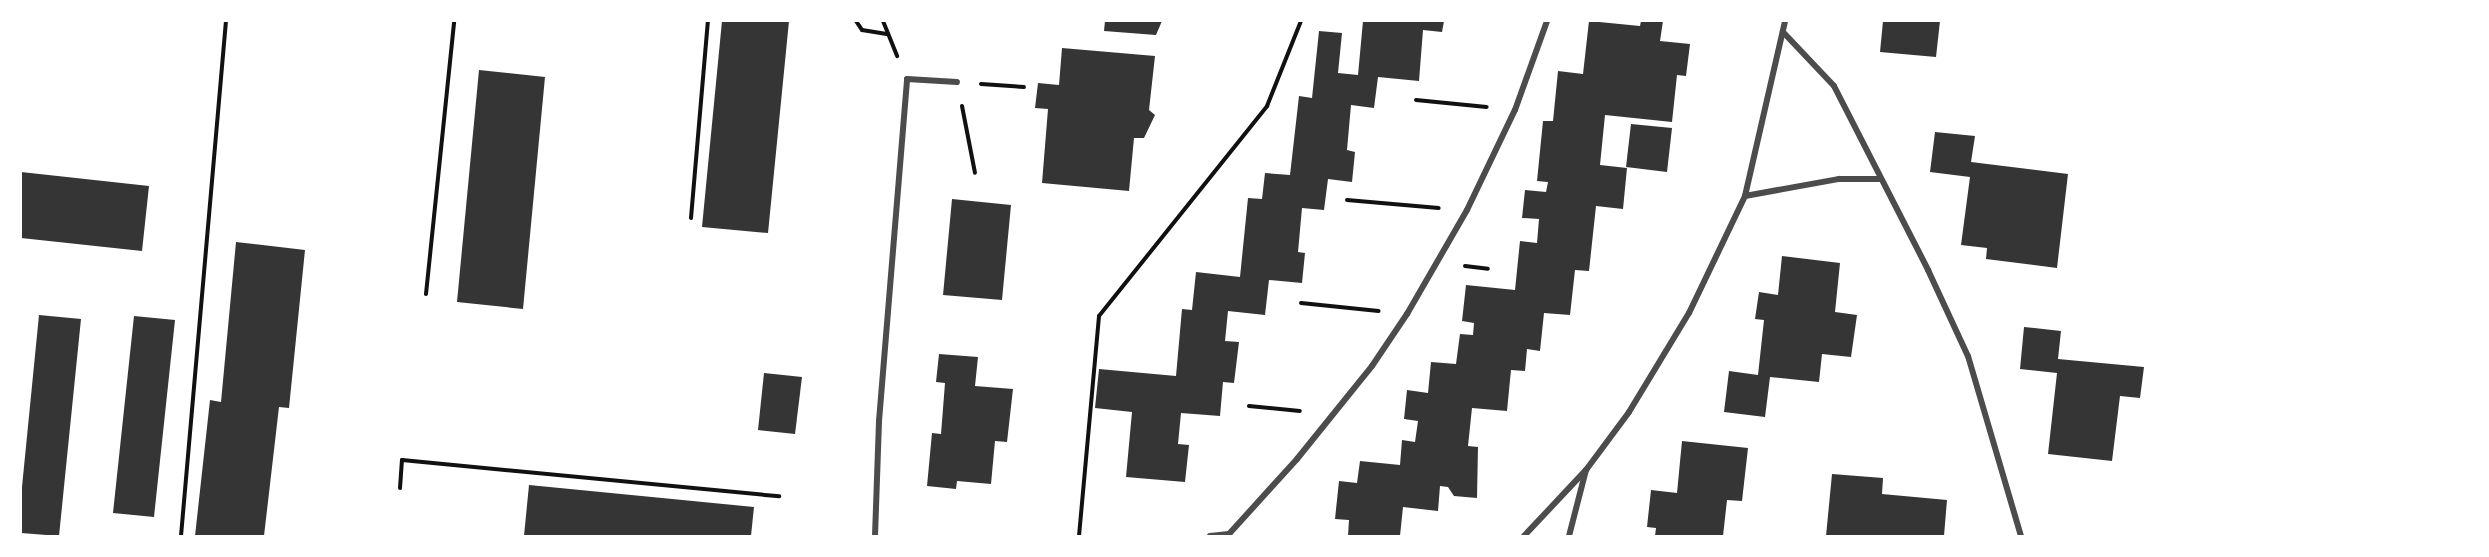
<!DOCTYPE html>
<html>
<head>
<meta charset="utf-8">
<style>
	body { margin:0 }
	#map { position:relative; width:2489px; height:557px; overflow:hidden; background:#fff; font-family:"Archivo Narrow",sans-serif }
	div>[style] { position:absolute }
	.building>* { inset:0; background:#353535 }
	.path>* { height:4px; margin:-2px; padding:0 2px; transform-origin:2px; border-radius:2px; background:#111 }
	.minor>* { height:6px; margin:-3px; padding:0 3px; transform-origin:3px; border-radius:3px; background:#4c4c4c }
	span { translate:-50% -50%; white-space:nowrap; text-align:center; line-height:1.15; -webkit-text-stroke:6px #fff; paint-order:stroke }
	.frame { position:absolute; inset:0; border:22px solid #fff; pointer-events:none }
</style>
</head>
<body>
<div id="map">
	<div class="building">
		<i style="clip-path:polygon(722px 21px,789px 21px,768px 233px,702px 227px)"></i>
		<i style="clip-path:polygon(1105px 21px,1162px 21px,1156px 35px,1104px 31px)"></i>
		<i style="clip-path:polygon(1363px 21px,1444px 21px,1442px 32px,1423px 30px,1419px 81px,1378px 77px,1374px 108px,1351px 105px,1347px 150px,1355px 152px,1352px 182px,1328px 179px,1324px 210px,1302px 208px,1298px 252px,1305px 253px,1302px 283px,1269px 280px,1265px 315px,1228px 311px,1225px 341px,1239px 342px,1234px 383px,1223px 382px,1220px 416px,1181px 413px,1178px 444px,1189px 445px,1185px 482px,1126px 477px,1132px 412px,1095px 408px,1099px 369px,1176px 376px,1182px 309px,1192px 310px,1196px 272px,1240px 277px,1248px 198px,1262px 199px,1265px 173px,1290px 175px,1299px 96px,1312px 98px,1319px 31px,1342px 33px,1338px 73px,1358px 75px)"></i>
		<i style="clip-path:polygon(1589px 21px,1640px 26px,1641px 21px,1663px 21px,1660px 41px,1690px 44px,1686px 76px,1677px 75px,1672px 122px,1605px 115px,1600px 165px,1627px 168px,1623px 209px,1596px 206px,1589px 271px,1575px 270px,1570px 315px,1544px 313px,1540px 351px,1527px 349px,1525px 371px,1511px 370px,1507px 411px,1472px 408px,1468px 446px,1478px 447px,1477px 498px,1454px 496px,1448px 487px,1440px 486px,1438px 511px,1403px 507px,1400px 536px,1348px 536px,1349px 520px,1335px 519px,1339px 481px,1357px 483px,1360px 461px,1400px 465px,1402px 440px,1415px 442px,1418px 421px,1404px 419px,1407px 390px,1428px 393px,1431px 362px,1456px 364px,1460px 334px,1473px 335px,1474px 323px,1462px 321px,1466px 285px,1515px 290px,1520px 241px,1537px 243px,1539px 219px,1522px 218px,1525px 190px,1546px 192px,1548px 182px,1537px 181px,1543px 121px,1553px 121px,1558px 71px,1583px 74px)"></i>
		<i style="clip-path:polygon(1883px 21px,1940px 21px,1936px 57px,1880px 52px)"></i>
		<i style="clip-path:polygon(1062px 48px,1155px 56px,1149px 110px,1155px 115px,1144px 138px,1134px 138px,1129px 191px,1042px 183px,1048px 109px,1035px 108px,1038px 83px,1059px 85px)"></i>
		<i style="clip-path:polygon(479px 70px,545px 77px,523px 309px,457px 302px)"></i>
		<i style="clip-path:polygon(1631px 124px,1672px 128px,1667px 172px,1626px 167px)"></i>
		<i style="clip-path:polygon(1935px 132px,1975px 136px,1971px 162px,2068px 174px,2057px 268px,1986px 259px,1987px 248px,1961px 245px,1970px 177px,1930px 172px)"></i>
		<i style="clip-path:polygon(21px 172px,149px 186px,142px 251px,21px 238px)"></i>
		<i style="clip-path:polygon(952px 199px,1011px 205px,1002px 300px,943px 295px)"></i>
		<i style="clip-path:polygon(236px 242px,305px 250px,289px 408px,279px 407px,264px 536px,195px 536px,210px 400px,221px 402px)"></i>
		<i style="clip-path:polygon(1782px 256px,1840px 263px,1835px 312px,1857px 315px,1851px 357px,1822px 354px,1819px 382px,1770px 377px,1765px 417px,1724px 412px,1729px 371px,1758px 375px,1764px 320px,1755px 319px,1759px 292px,1778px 295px)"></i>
		<i style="clip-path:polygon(39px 315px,81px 319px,59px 536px,21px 533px,21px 497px)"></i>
		<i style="clip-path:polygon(134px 316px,175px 320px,154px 517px,113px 513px)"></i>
		<i style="clip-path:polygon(2024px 327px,2061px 331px,2058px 359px,2144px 367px,2140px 398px,2120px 396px,2112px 461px,2048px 454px,2057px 373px,2020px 369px)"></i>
		<i style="clip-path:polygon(939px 354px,978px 357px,975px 386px,1013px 389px,1007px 442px,995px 441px,991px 484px,957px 481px,956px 489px,927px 486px,932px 433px,941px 434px,945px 383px,936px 382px)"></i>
		<i style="clip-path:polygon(764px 373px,802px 377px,795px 434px,758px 430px)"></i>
		<i style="clip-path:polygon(1682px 441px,1748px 448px,1742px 501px,1727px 500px,1723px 536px,1655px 536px,1656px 528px,1647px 527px,1651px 490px,1677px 493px)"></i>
		<i style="clip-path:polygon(1832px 474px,1883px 478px,1882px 494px,1947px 500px,1944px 536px,1826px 536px)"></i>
		<i style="clip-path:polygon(529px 485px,754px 507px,751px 536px,524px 536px)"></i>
	</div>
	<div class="path">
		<i style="left:856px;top:21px;width:11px;rotate:56deg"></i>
		<i style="left:862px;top:30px;width:25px;rotate:9deg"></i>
		<i style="left:883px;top:21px;width:38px;rotate:68deg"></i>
		<i style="left:981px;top:84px;width:43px;rotate:4deg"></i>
		<i style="left:1416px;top:100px;width:71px;rotate:5.6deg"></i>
		<i style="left:962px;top:106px;width:68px;rotate:79deg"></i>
		<i style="left:1347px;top:200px;width:92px;rotate:5deg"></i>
		<i style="left:691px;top:218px;width:198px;rotate:-85.1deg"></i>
		<i style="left:1465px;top:266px;width:23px;rotate:7deg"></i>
		<i style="left:426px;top:294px;width:274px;rotate:-84.1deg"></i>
		<i style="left:1301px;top:303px;width:78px;rotate:5.9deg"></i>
		<i style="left:1249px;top:406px;width:51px;rotate:5.6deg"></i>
		<i style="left:400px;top:488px;width:28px;rotate:-86deg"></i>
		<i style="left:402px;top:460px;width:379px;rotate:5.5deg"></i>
		<i style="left:181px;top:536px;width:517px;rotate:-85.01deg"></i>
		<i style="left:1079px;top:536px;width:221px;rotate:-84.8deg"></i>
		<i style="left:1099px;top:316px;width:269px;rotate:-51.3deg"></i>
		<i style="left:1267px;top:106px;width:92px;rotate:-68.2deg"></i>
	</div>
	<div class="minor">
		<i style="left:1783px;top:32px;width:74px;rotate:46.6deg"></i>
		<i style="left:1834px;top:86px;width:207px;rotate:62.9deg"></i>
		<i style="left:1928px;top:270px;width:95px;rotate:65.1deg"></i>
		<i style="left:1968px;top:356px;width:188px;rotate:73.6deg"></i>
		<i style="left:1745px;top:196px;width:96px;rotate:-10.3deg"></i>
		<i style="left:1839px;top:179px;width:41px"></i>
		<i style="left:875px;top:536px;width:115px;rotate:-88deg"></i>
		<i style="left:879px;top:421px;width:343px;rotate:-85.3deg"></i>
		<i style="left:907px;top:79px;width:50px;rotate:3.4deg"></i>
		<i style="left:1210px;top:536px;width:19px;rotate:-6deg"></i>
		<i style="left:1229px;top:534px;width:101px;rotate:-47.8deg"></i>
		<i style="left:1297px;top:459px;width:119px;rotate:-51.1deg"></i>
		<i style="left:1372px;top:366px;width:63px;rotate:-56.1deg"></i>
		<i style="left:1407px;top:314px;width:120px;rotate:-60deg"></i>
		<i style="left:1467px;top:210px;width:111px;rotate:-64.4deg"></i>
		<i style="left:1515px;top:110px;width:95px;rotate:-70.2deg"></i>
		<i style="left:1524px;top:536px;width:91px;rotate:-46.8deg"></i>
		<i style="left:1586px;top:470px;width:72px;rotate:-53.4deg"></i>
		<i style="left:1629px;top:412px;width:116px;rotate:-58.8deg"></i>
		<i style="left:1689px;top:313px;width:130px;rotate:-64.4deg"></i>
		<i style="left:1745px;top:196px;width:180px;rotate:-77.1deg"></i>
		<i style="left:1569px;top:536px;width:68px;rotate:-75.6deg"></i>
	</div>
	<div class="frame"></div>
</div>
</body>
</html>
